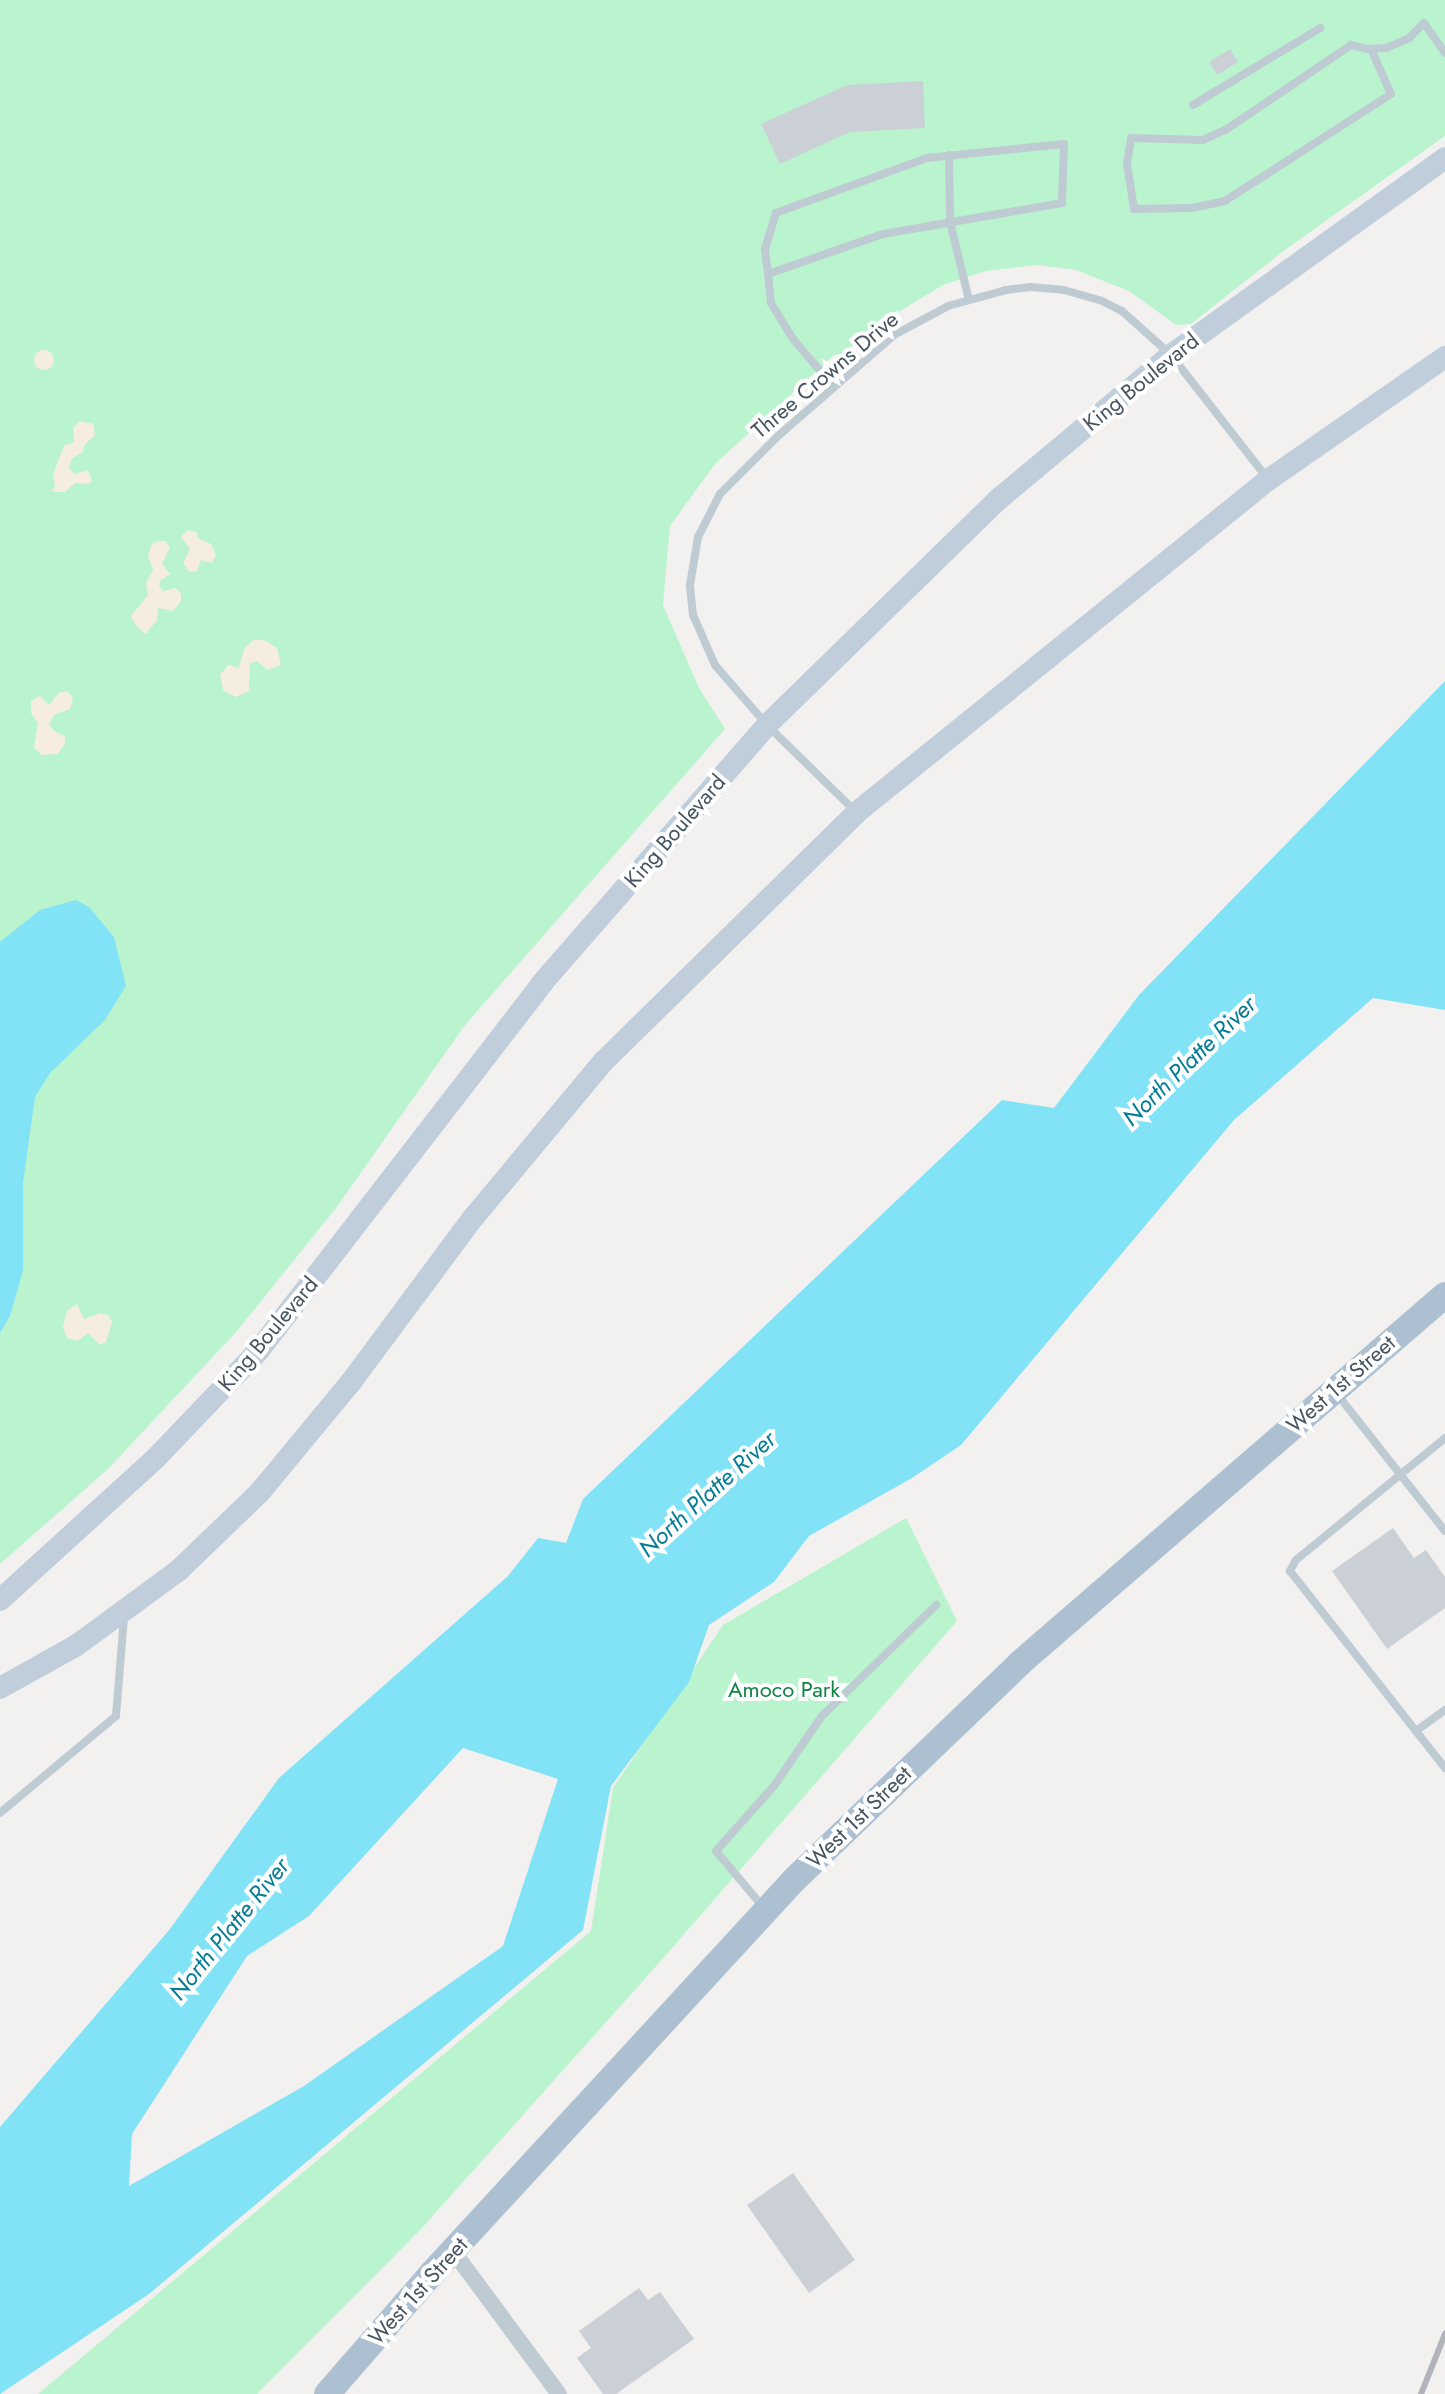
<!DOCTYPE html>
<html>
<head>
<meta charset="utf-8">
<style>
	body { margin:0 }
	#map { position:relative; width:1445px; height:2394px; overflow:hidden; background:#f3f0f0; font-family:Jost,sans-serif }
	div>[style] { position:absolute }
	.green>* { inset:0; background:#baf4ce }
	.sand>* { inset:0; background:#f5eddf }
	.round { border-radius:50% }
	.water>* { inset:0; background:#82e2f6 }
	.building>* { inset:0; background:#cbcfd6 }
	.lane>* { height:8px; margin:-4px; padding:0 4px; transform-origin:4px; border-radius:4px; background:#bfcbd3 }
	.street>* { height:16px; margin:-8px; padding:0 8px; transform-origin:8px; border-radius:8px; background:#bfcbd3 }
	.secondary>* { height:22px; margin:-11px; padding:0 11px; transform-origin:11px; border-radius:11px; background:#c0cedb }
	.primary>* { height:26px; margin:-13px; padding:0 13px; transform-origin:13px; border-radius:13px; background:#adc0d2 }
	.rail>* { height:6px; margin:-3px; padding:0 3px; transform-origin:3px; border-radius:3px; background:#b1b5bb }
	span { translate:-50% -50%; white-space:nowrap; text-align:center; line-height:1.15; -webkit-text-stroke:8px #fff; paint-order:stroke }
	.street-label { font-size:22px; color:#455460 }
	.park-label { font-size:22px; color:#0d8444 }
	.water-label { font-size:24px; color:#037d97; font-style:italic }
</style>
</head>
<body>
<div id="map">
	<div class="green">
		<i style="clip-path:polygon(0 0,1445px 0,1445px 136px,1282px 252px,1191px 324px,1176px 325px,1129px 291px,1076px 270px,1037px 265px,986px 271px,943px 285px,882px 322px,844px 353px,834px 355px,715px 464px,670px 526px,663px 605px,699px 688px,725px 729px,465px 1025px,336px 1208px,237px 1331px,108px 1469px,0 1564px)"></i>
		<i style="clip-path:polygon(906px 1518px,957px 1621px,666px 1955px,422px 2228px,257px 2394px,38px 2394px,591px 1931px,613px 1788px,723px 1625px)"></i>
	</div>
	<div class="sand">
		<i class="round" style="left:34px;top:350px;width:20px;height:20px"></i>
		<i style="clip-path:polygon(80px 421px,93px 424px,95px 435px,84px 445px,83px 452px,72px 458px,69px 469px,75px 474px,88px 470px,92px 481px,89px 484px,75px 483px,65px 492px,56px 492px,51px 490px,55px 487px,53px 474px,64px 446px,74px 442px,73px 428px)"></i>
		<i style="clip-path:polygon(187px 530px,197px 532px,198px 538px,211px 544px,216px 555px,212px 563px,201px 560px,197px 571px,189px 572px,183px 563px,190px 549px,181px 537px)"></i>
		<i style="clip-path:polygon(158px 541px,165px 541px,170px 547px,162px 564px,170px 574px,161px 580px,159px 586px,163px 591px,176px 588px,181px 594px,181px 601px,173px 611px,158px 608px,157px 620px,146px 634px,136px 626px,131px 616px,148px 595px,146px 583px,153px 570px,148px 555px,152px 544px)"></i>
		<i style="clip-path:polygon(253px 640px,264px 640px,277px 648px,281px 665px,267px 670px,257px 661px,250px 663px,249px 691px,236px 697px,223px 690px,220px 675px,228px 665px,239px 668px,244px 649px)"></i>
		<i style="clip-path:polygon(67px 691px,73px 698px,70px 709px,54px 715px,49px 724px,54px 731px,65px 736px,65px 743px,58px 754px,41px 755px,34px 747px,38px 723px,31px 713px,31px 701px,40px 696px,49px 705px,59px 693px)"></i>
		<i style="clip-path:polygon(77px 1304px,84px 1319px,101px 1313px,109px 1316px,112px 1322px,106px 1342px,100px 1345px,88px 1333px,78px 1341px,67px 1338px,63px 1327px,67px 1311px)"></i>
	</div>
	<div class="water">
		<i style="clip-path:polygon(evenodd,1445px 681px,1445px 1010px,1373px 998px,1234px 1120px,961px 1445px,912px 1478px,809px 1536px,774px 1582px,709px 1625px,689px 1682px,611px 1786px,583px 1930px,149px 2294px,0 2394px,0 2127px,170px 1929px,279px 1778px,508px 1576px,538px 1538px,566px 1543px,583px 1499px,1002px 1100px,1054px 1108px,1139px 995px,1445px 681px,463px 1748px,558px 1779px,503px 1946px,304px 2086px,129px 2186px,132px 2134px,247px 1956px,309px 1916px,463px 1748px)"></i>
		<i style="clip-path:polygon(76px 900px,89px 907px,114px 937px,126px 986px,105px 1020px,50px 1073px,35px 1097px,23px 1183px,23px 1271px,10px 1316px,0 1333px,0 942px,40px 910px)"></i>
	</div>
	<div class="building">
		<i style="clip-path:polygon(1230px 49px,1238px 62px,1217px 75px,1209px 62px)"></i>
		<i style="clip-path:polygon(923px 81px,925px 128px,850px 132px,780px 164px,761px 124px,847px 85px)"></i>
		<i style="clip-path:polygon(1393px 1528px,1414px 1558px,1426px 1550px,1445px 1577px,1445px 1608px,1387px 1649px,1332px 1571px)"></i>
		<i style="clip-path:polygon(793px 2173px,855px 2260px,809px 2293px,747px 2205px)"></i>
		<i style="clip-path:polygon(639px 2288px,648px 2300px,660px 2292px,694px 2339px,616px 2394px,603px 2394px,577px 2358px,591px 2348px,579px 2331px)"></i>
	</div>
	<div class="lane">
		<i style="left:1371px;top:49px;width:49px;rotate:66deg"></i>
		<i style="left:1391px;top:94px;width:197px;rotate:147.2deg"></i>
		<i style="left:1225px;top:201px;width:35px;rotate:168deg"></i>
		<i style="left:1191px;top:208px;width:57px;rotate:179deg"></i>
		<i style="left:1134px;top:209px;width:46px;rotate:-98.8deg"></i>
		<i style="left:1127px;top:164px;width:26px;rotate:-81deg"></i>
		<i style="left:1131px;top:138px;width:72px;rotate:1.6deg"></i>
		<i style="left:1203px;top:140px;width:26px;rotate:-25deg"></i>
		<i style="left:1227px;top:129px;width:150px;rotate:-34.1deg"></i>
		<i style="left:1351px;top:45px;width:16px;rotate:14deg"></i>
		<i style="left:1367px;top:49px;width:19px;rotate:-3deg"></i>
		<i style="left:1386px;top:48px;width:25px;rotate:-23deg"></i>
		<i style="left:1409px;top:38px;width:21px;rotate:-45deg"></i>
		<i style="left:1424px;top:23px;width:37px;rotate:55deg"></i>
		<i style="left:1193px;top:105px;width:149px;rotate:-31.2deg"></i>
		<i style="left:949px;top:155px;width:67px;rotate:89.1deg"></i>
		<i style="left:950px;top:222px;width:80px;rotate:76.3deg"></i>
		<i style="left:768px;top:274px;width:122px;rotate:-19.2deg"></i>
		<i style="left:883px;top:234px;width:182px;rotate:-9.8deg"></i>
		<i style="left:1062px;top:203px;width:59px;rotate:-88.1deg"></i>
		<i style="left:1064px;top:144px;width:138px;rotate:174.2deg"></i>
		<i style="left:927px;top:158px;width:161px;rotate:160deg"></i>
		<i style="left:776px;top:213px;width:38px;rotate:107deg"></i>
		<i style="left:765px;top:249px;width:25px;rotate:83deg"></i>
		<i style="left:768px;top:274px;width:29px;rotate:84deg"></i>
		<i style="left:771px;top:303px;width:42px;rotate:58.6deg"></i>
		<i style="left:793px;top:339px;width:62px;rotate:49.6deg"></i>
		<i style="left:856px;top:812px;width:124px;rotate:-135.7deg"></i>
		<i style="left:767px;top:725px;width:79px;rotate:-130.9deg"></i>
		<i style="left:715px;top:665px;width:55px;rotate:-113.7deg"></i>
		<i style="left:693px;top:615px;width:30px;rotate:-96deg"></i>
		<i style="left:690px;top:585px;width:49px;rotate:-80.5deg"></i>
		<i style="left:698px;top:537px;width:48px;rotate:-62.9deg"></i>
		<i style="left:720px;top:494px;width:82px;rotate:-45deg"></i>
		<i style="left:778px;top:436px;width:154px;rotate:-41deg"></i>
		<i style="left:894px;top:335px;width:61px;rotate:-28.2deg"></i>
		<i style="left:948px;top:306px;width:60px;rotate:-15.4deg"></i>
		<i style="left:1006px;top:290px;width:25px;rotate:-7deg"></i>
		<i style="left:1031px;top:287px;width:33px;rotate:5deg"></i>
		<i style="left:1064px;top:290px;width:40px;rotate:16deg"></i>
		<i style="left:1102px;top:301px;width:22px;rotate:27deg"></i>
		<i style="left:1122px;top:311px;width:66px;rotate:41.9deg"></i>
		<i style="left:1171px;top:355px;width:157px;rotate:52deg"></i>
		<i style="left:1337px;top:1394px;width:174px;rotate:51.8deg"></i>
		<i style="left:1445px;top:1438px;width:193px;rotate:140.7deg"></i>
		<i style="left:1296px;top:1560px;width:13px;rotate:119deg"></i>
		<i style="left:1290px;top:1571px;width:251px;rotate:51.8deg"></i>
		<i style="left:1416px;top:1731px;width:36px;rotate:-36deg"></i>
		<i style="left:0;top:1813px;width:151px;rotate:-39.9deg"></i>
		<i style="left:116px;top:1716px;width:99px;rotate:-85.4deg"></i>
		<i style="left:763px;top:1907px;width:73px;rotate:-130deg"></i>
		<i style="left:716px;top:1851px;width:87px;rotate:-48.3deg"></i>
		<i style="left:774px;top:1786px;width:83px;rotate:-55.7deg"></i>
		<i style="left:821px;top:1717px;width:161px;rotate:-44.2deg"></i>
	</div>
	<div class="street">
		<i style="left:453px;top:2251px;width:178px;rotate:53.5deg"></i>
	</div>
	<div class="secondary">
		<i style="left:0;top:1600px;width:210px;rotate:-42.3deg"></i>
		<i style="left:155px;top:1459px;width:151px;rotate:-46.3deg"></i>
		<i style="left:259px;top:1350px;width:465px;rotate:-52.3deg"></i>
		<i style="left:543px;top:982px;width:341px;rotate:-48.9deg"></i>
		<i style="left:767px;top:725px;width:325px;rotate:-44.3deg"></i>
		<i style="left:1000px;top:498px;width:223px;rotate:-39.9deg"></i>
		<i style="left:1171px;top:355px;width:337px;rotate:-35.7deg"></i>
		<i style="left:0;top:1688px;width:88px;rotate:-29.2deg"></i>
		<i style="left:77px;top:1645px;width:127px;rotate:-36.3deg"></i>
		<i style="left:179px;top:1570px;width:112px;rotate:-43.9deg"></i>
		<i style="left:260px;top:1492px;width:143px;rotate:-50.4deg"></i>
		<i style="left:351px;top:1382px;width:204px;rotate:-53.4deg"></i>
		<i style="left:473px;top:1218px;width:204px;rotate:-50.2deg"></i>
		<i style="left:604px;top:1061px;width:354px;rotate:-44.5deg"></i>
		<i style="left:856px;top:813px;width:530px;rotate:-38.95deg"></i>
		<i style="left:1268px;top:480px;width:216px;rotate:-34.8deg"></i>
	</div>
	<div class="primary">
		<i style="left:327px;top:2394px;width:160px;rotate:-49deg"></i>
		<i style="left:432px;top:2273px;width:536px;rotate:-47.35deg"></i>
		<i style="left:795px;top:1879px;width:312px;rotate:-43.8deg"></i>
		<i style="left:1020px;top:1663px;width:562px;rotate:-40.89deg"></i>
	</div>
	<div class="rail">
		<i style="left:1421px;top:2394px;width:65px;rotate:-68.2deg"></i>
	</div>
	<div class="street-label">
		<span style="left:825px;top:375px;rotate:-40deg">Three Crowns Drive</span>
		<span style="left:1141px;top:382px;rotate:-39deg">King Boulevard</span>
		<span style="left:675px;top:831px;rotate:-49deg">King Boulevard</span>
		<span style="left:268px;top:1334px;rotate:-50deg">King Boulevard</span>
		<span style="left:1341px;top:1384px;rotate:-41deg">West 1st Street</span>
		<span style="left:859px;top:1817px;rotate:-44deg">West 1st Street</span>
		<span style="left:418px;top:2291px;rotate:-48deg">West 1st Street</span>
	</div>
	<div class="park-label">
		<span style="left:784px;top:1690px">Amoco Park</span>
	</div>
	<div class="water-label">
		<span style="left:1189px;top:1061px;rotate:-44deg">North Platte River</span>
		<span style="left:707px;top:1494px;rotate:-42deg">North Platte River</span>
		<span style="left:229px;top:1929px;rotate:-51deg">North Platte River</span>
	</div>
</div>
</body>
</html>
